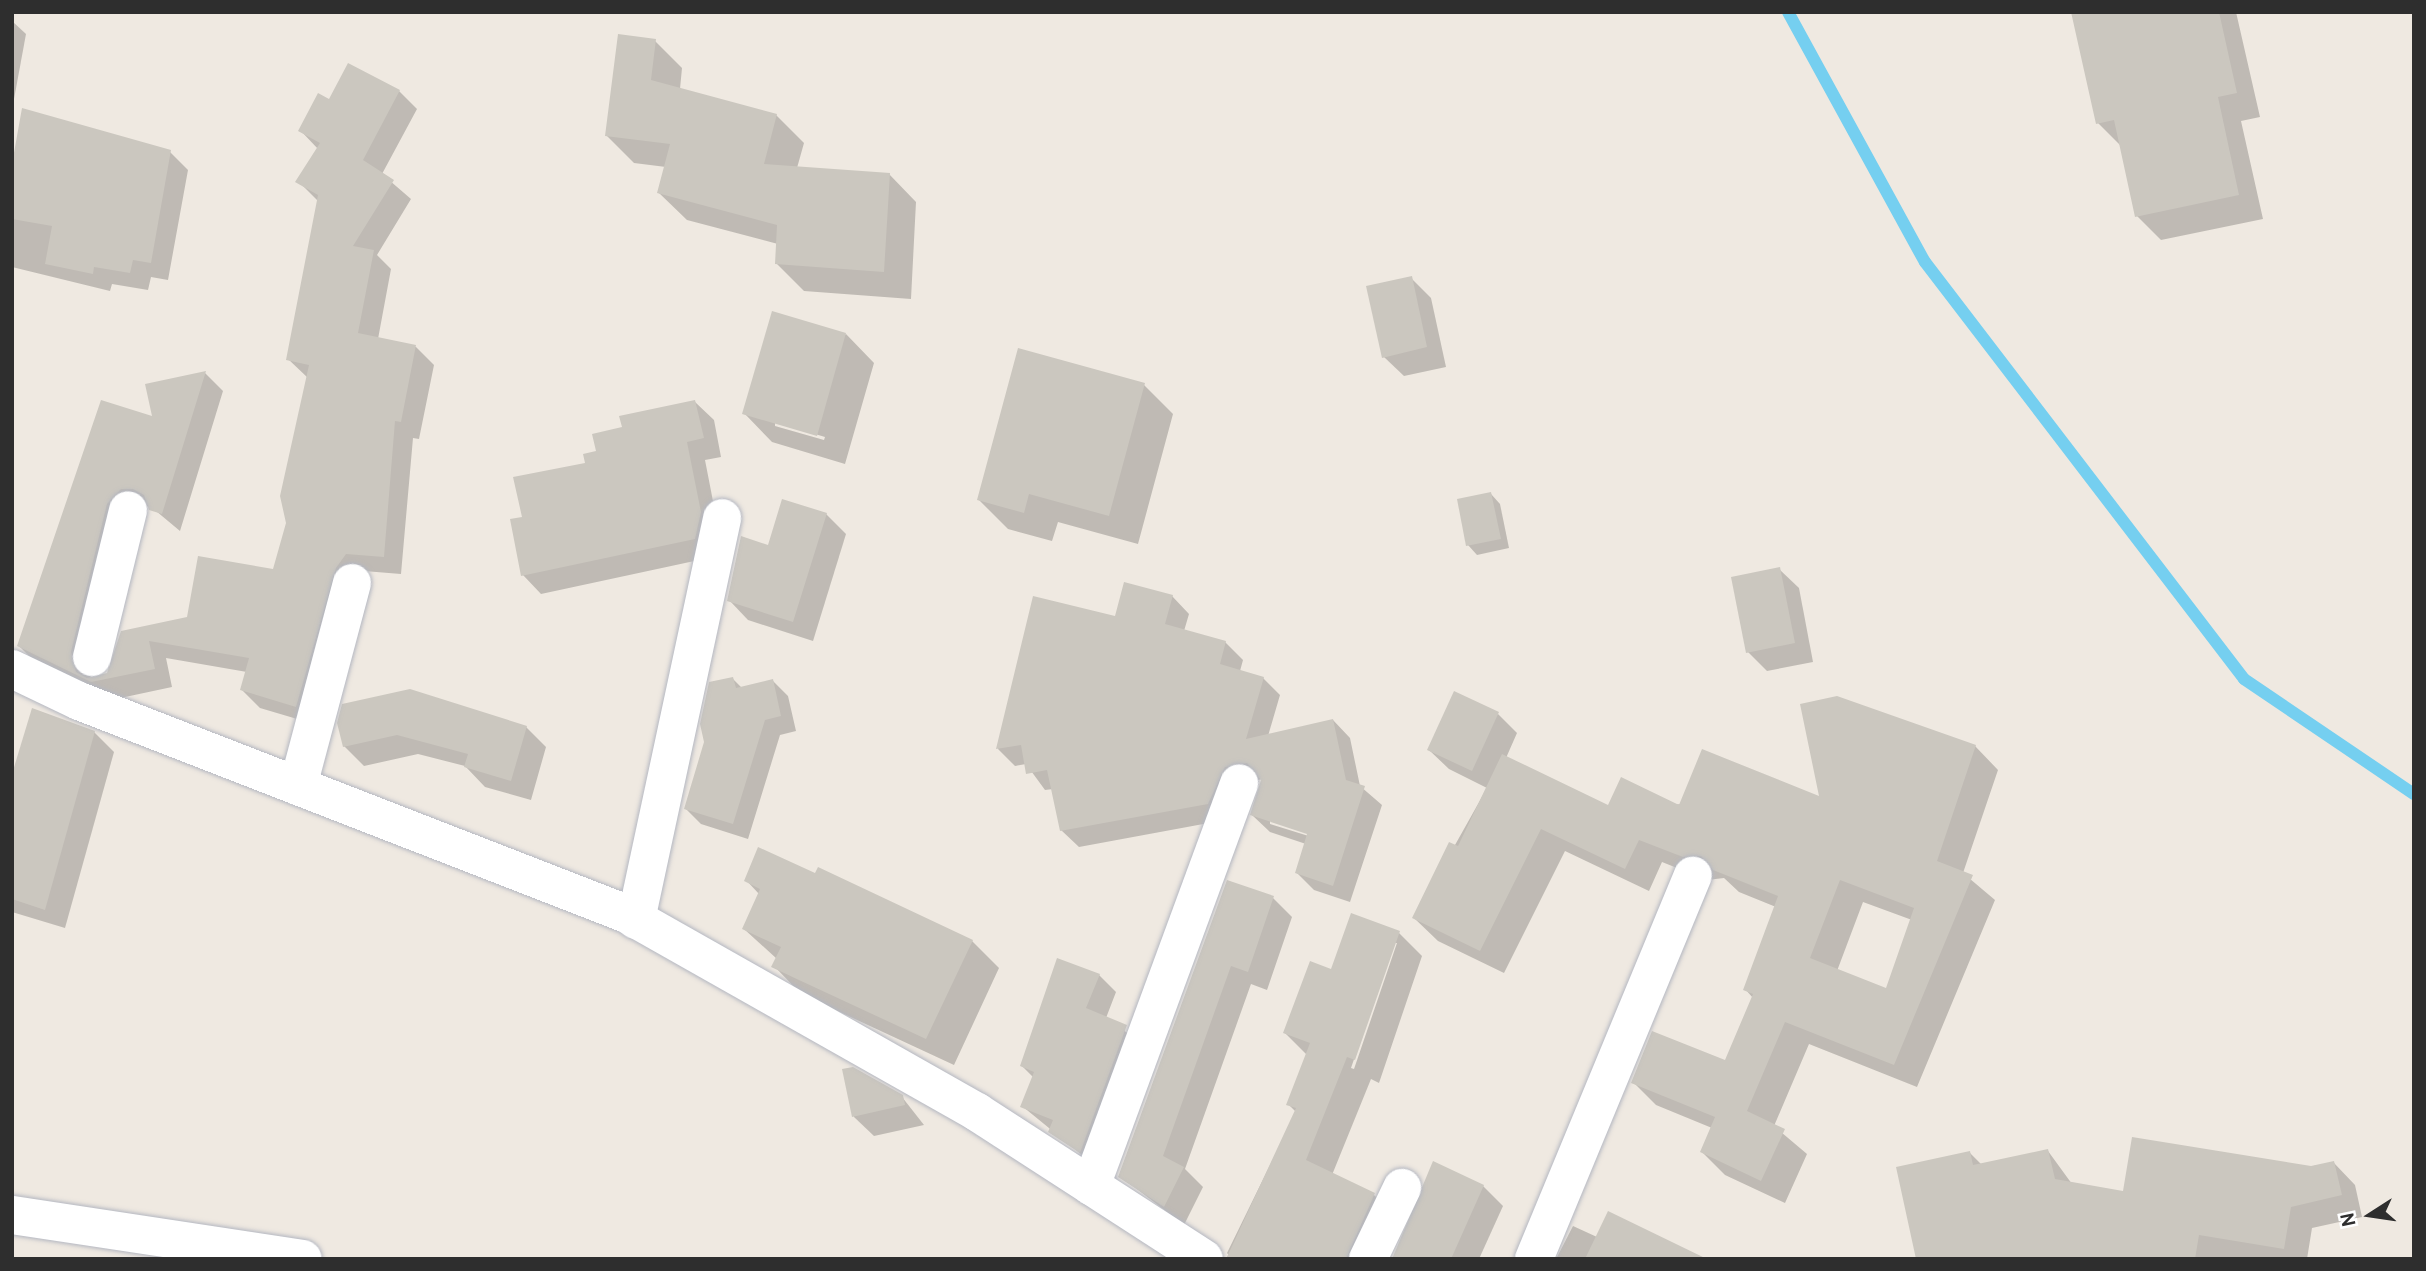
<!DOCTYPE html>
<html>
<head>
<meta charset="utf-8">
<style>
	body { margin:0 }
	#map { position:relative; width:2426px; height:1271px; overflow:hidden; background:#efe9e1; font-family:Overpass,sans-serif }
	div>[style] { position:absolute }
	.shadow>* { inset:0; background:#0003 }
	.stream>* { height:12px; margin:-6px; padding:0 6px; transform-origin:6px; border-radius:6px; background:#75cff0 }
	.building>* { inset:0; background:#cbc7bf }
	.roads { filter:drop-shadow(0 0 2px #b4b7c1) drop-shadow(0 0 2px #b4b7c1) }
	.minor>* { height:38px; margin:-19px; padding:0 19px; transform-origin:19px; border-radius:19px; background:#fff }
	span { translate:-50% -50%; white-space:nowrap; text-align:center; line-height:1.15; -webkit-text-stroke:5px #fff; paint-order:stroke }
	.frame { position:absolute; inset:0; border:14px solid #2e2e2e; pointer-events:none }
	.north { position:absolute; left:2335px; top:1180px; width:70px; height:70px; -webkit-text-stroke:5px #fff; paint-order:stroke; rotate:258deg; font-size:19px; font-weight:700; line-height:28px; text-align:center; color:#2e2e2e }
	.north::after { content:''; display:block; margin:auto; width:24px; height:32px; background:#2e2e2e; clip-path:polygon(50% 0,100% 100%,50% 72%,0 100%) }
</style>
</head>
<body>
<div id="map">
	<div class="shadow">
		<i style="clip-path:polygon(2073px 12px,2236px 12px,2260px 117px,2241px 121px,2263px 219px,2161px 240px,2137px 216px,2122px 147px,2098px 123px)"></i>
		<i style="clip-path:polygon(12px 21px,26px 34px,12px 110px)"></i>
		<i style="clip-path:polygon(655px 41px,682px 68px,680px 89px,776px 115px,804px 143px,797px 168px,889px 174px,916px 202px,911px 299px,804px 291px,777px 264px,778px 244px,687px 220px,659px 193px,666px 167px,634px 163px,607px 136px)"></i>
		<i style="clip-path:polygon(399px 91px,417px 109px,382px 174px,411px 199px,377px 255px,391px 269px,378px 339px,416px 347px,434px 365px,419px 439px,413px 438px,401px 574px,364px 571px,314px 724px,260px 708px,242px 690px,247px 672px,166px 658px,172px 687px,111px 700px,37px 664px,19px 646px,155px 418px,205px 373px,223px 391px,180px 531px,150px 506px,140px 507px,90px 679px,109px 674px,122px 633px,189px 619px,274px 571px,288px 523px,308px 378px,288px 359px,318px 201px,298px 181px,318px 149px,300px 130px,330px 102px)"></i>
		<i style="clip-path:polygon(170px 152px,188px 170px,168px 280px,151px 277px,148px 290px,112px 284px,110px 291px,12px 267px,12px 174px)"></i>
		<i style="clip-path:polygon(1411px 278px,1431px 298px,1446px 367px,1404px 376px,1384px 357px)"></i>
		<i style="clip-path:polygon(evenodd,846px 334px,874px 363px,845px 464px,772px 442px,744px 413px,846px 334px,775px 422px,825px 437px,824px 440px,775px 426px,775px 422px)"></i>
		<i style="clip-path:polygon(1144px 385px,1173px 414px,1138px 544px,1058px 522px,1052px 541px,1008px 529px,979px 500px)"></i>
		<i style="clip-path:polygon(695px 402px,714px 420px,721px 457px,705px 460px,719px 532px,713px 557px,541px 594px,523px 575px,524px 518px,624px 429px)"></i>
		<i style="clip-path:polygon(1491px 494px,1500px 504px,1509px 548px,1477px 555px,1468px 545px)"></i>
		<i style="clip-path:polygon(826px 514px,846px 534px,813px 641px,748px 620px,729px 600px,769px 547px)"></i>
		<i style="clip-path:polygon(1779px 569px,1799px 588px,1813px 662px,1767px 671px,1748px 652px)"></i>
		<i style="clip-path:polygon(evenodd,1172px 596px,1189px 614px,1184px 631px,1225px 642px,1243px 660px,1240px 671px,1263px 678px,1280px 695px,1268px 736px,1333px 720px,1350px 738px,1360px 786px,1382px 805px,1350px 902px,1314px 890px,1297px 873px,1306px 844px,1270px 832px,1252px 815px,1263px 779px,1242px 783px,1225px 820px,1079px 847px,1061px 830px,1053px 789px,1045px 790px,1026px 764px,1015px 766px,998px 749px,1034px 598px,1116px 619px,1172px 596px,1270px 820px,1316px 835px,1315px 838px,1270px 824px,1270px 820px)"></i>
		<i style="clip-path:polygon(733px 679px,742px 688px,773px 681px,788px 696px,796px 731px,780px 735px,748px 839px,701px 824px,686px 809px)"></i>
		<i style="clip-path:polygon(evenodd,1498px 714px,1517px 733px,1506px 758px,1608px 807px,1821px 799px,1975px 746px,1998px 770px,1963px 873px,1995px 900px,1917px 1087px,1809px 1044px,1774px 1126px,1807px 1154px,1785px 1203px,1725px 1175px,1702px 1152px,1712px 1128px,1656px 1105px,1633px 1082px,1726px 1063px,1753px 998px,1745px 989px,1776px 907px,1739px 892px,1724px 878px,1707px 880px,1662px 862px,1649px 891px,1565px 851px,1504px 973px,1438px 941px,1414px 918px,1487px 788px,1449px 769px,1429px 750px,1498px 714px,1863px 902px,1912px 920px,1887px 990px,1837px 971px,1863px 902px)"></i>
		<i style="clip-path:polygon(339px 723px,526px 727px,546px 747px,531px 800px,485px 787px,465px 766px,418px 754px,364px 766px,344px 746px)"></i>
		<i style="clip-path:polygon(94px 732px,114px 752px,65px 928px,12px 912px,12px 779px)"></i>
		<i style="clip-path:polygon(746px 880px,972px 941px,999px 968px,954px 1065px,801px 994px,774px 966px,777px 959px,744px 929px,759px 894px)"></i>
		<i style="clip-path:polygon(1228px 882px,1273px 898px,1292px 917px,1267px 990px,1251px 984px,1185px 1169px,1203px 1187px,1184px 1225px,1120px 1176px)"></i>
		<i style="clip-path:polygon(evenodd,1399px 933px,1422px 956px,1379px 1083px,1371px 1079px,1332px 1175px,1374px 1195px,1398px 1219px,1379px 1259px,1232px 1259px,1227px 1253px,1296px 1112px,1288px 1104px,1307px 1055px,1285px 1033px,1399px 933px,1394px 943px,1397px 943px,1354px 1069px,1351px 1068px,1394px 943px)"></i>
		<i style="clip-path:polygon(1099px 975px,1116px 992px,1106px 1018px,1143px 1044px,1098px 1168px,1022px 1106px,1033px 1077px,1022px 1066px)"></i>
		<i style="clip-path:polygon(844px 1071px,902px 1097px,924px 1125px,874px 1136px,854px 1117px)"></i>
		<i style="clip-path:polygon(2048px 1151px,2072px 1184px,2125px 1193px,2334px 1163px,2355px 1185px,2362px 1217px,2312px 1228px,2307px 1259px,1965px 1259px,1970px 1153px,1982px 1165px)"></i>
		<i style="clip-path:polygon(1483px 1186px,1503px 1206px,1479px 1259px,1394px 1259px)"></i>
		<i style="clip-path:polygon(1573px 1226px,1597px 1237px,1703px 1259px,1556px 1259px)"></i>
	</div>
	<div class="stream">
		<i style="left:1788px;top:12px;width:285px;rotate:61.3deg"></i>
		<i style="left:1925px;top:262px;width:525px;rotate:52.58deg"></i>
		<i style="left:2244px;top:679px;width:205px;rotate:34.1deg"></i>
	</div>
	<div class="building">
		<i style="clip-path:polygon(2071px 12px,2219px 12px,2237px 93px,2218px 97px,2239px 195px,2135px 217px,2114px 120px,2096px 124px)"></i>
		<i style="clip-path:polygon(618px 34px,656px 39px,651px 80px,777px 114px,764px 164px,890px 173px,884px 272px,775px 264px,777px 225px,657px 193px,670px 144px,605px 136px)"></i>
		<i style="clip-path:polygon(348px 63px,400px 90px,363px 160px,394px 180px,353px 246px,374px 250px,358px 333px,416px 345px,401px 422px,395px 421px,384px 557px,346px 554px,336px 568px,296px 707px,240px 690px,249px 658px,149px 641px,155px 669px,91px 682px,17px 646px,101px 400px,152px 416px,145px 384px,206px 371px,162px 514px,149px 510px,144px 495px,133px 489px,121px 489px,107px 504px,71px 652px,76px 672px,87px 678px,107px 673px,121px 631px,187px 617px,198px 556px,273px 569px,286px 523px,280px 496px,309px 365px,286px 360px,318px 195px,295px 182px,320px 143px,298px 131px,318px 93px,329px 99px)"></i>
		<i style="clip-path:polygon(22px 108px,171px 150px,151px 263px,133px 260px,130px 273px,94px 267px,93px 274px,45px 264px,52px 226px,12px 219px,12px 164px)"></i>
		<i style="clip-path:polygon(1412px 276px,1427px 347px,1382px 358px,1366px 286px)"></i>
		<i style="clip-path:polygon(772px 311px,846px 333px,817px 436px,742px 414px)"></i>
		<i style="clip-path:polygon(1018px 348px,1145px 383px,1109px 516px,1029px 494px,1024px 513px,977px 500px)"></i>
		<i style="clip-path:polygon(695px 400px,704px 438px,687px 442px,701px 512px,695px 539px,521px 576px,510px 519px,522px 517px,513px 477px,585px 463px,583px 454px,596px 451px,592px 434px,622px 427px,619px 416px)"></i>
		<i style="clip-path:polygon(1491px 492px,1501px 539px,1466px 546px,1457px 499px)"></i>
		<i style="clip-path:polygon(782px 499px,827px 513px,793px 622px,727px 601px,741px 536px,768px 545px)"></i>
		<i style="clip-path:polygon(1780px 567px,1795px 643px,1746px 653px,1731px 577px)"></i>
		<i style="clip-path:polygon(1124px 582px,1173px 595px,1165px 624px,1226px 641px,1220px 664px,1264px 677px,1246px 739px,1333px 719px,1346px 780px,1365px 786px,1333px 886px,1295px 873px,1307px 834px,1250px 815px,1261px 780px,1247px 763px,1225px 767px,1208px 804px,1060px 831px,1047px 770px,1026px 774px,1021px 745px,996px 749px,1033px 596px,1115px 616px)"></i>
		<i style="clip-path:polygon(733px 677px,736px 688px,773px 679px,781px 716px,765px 720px,733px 824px,684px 809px,704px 742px,700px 724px,709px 682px)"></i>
		<i style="clip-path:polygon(410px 689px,527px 726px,511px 781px,464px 767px,468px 754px,397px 735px,343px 747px,337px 723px,342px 704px)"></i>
		<i style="clip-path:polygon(1454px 691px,1499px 712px,1472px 771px,1427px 750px)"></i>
		<i style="clip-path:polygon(evenodd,1837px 696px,1976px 745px,1937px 861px,1973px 875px,1894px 1065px,1785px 1022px,1747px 1111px,1785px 1129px,1761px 1181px,1700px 1152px,1715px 1117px,1631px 1083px,1652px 1031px,1725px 1060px,1753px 994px,1743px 990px,1778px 896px,1713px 870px,1701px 856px,1683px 857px,1639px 840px,1625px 869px,1541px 829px,1480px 951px,1412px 918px,1449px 842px,1458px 846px,1502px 754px,1608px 805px,1621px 777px,1679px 805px,1702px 749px,1819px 796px,1800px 704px,1837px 696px,1840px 880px,1914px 908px,1886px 988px,1810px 958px,1840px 880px)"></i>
		<i style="clip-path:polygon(32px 708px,95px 731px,45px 910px,12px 899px,12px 774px)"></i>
		<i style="clip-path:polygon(758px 847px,815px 873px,818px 867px,973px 940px,926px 1039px,771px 967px,781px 947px,742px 929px,760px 889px,744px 881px)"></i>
		<i style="clip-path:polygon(1227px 880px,1274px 896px,1248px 972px,1231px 966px,1163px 1156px,1184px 1167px,1164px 1207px,1118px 1177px)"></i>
		<i style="clip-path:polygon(1351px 913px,1400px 931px,1355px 1060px,1347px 1057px,1306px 1160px,1375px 1193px,1346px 1259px,1226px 1259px,1296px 1108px,1286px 1105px,1310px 1043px,1283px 1033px,1310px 961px,1331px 969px)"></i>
		<i style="clip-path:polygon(1057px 958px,1100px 974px,1086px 1008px,1127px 1025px,1080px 1153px,1048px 1132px,1053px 1120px,1020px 1107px,1034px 1072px,1020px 1066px)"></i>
		<i style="clip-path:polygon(853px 1067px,903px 1095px,905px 1105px,852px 1117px,842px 1069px)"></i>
		<i style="clip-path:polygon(2132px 1137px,2311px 1166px,2334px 1161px,2342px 1195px,2291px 1207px,2284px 1249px,2199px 1235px,2195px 1259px,1916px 1259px,1896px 1167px,1970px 1151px,1973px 1165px,2048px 1149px,2055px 1179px,2123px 1191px)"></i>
		<i style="clip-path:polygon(1433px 1161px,1484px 1185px,1451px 1259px,1392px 1259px)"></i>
		<i style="clip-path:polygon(1608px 1211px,1707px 1259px,1585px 1259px)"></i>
	</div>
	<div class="roads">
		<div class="minor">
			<i style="left:92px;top:657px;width:151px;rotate:-76.2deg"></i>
			<i style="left:12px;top:669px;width:74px;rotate:25.5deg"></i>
			<i style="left:79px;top:701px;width:588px;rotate:21.24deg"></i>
			<i style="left:627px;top:914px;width:402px;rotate:29.5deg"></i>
			<i style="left:977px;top:1112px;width:270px;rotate:32.9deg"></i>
			<i style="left:298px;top:786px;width:210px;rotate:-75.1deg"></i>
			<i style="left:636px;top:920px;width:411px;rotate:-77.9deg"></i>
			<i style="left:1091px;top:1186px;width:429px;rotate:-69.8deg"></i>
			<i style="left:12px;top:1215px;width:294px;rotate:8.6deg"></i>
			<i style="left:1368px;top:1259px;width:79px;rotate:-64.4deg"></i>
			<i style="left:1534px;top:1259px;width:415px;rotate:-67.5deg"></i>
		</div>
	</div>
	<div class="frame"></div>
	<div class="north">N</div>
</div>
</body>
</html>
